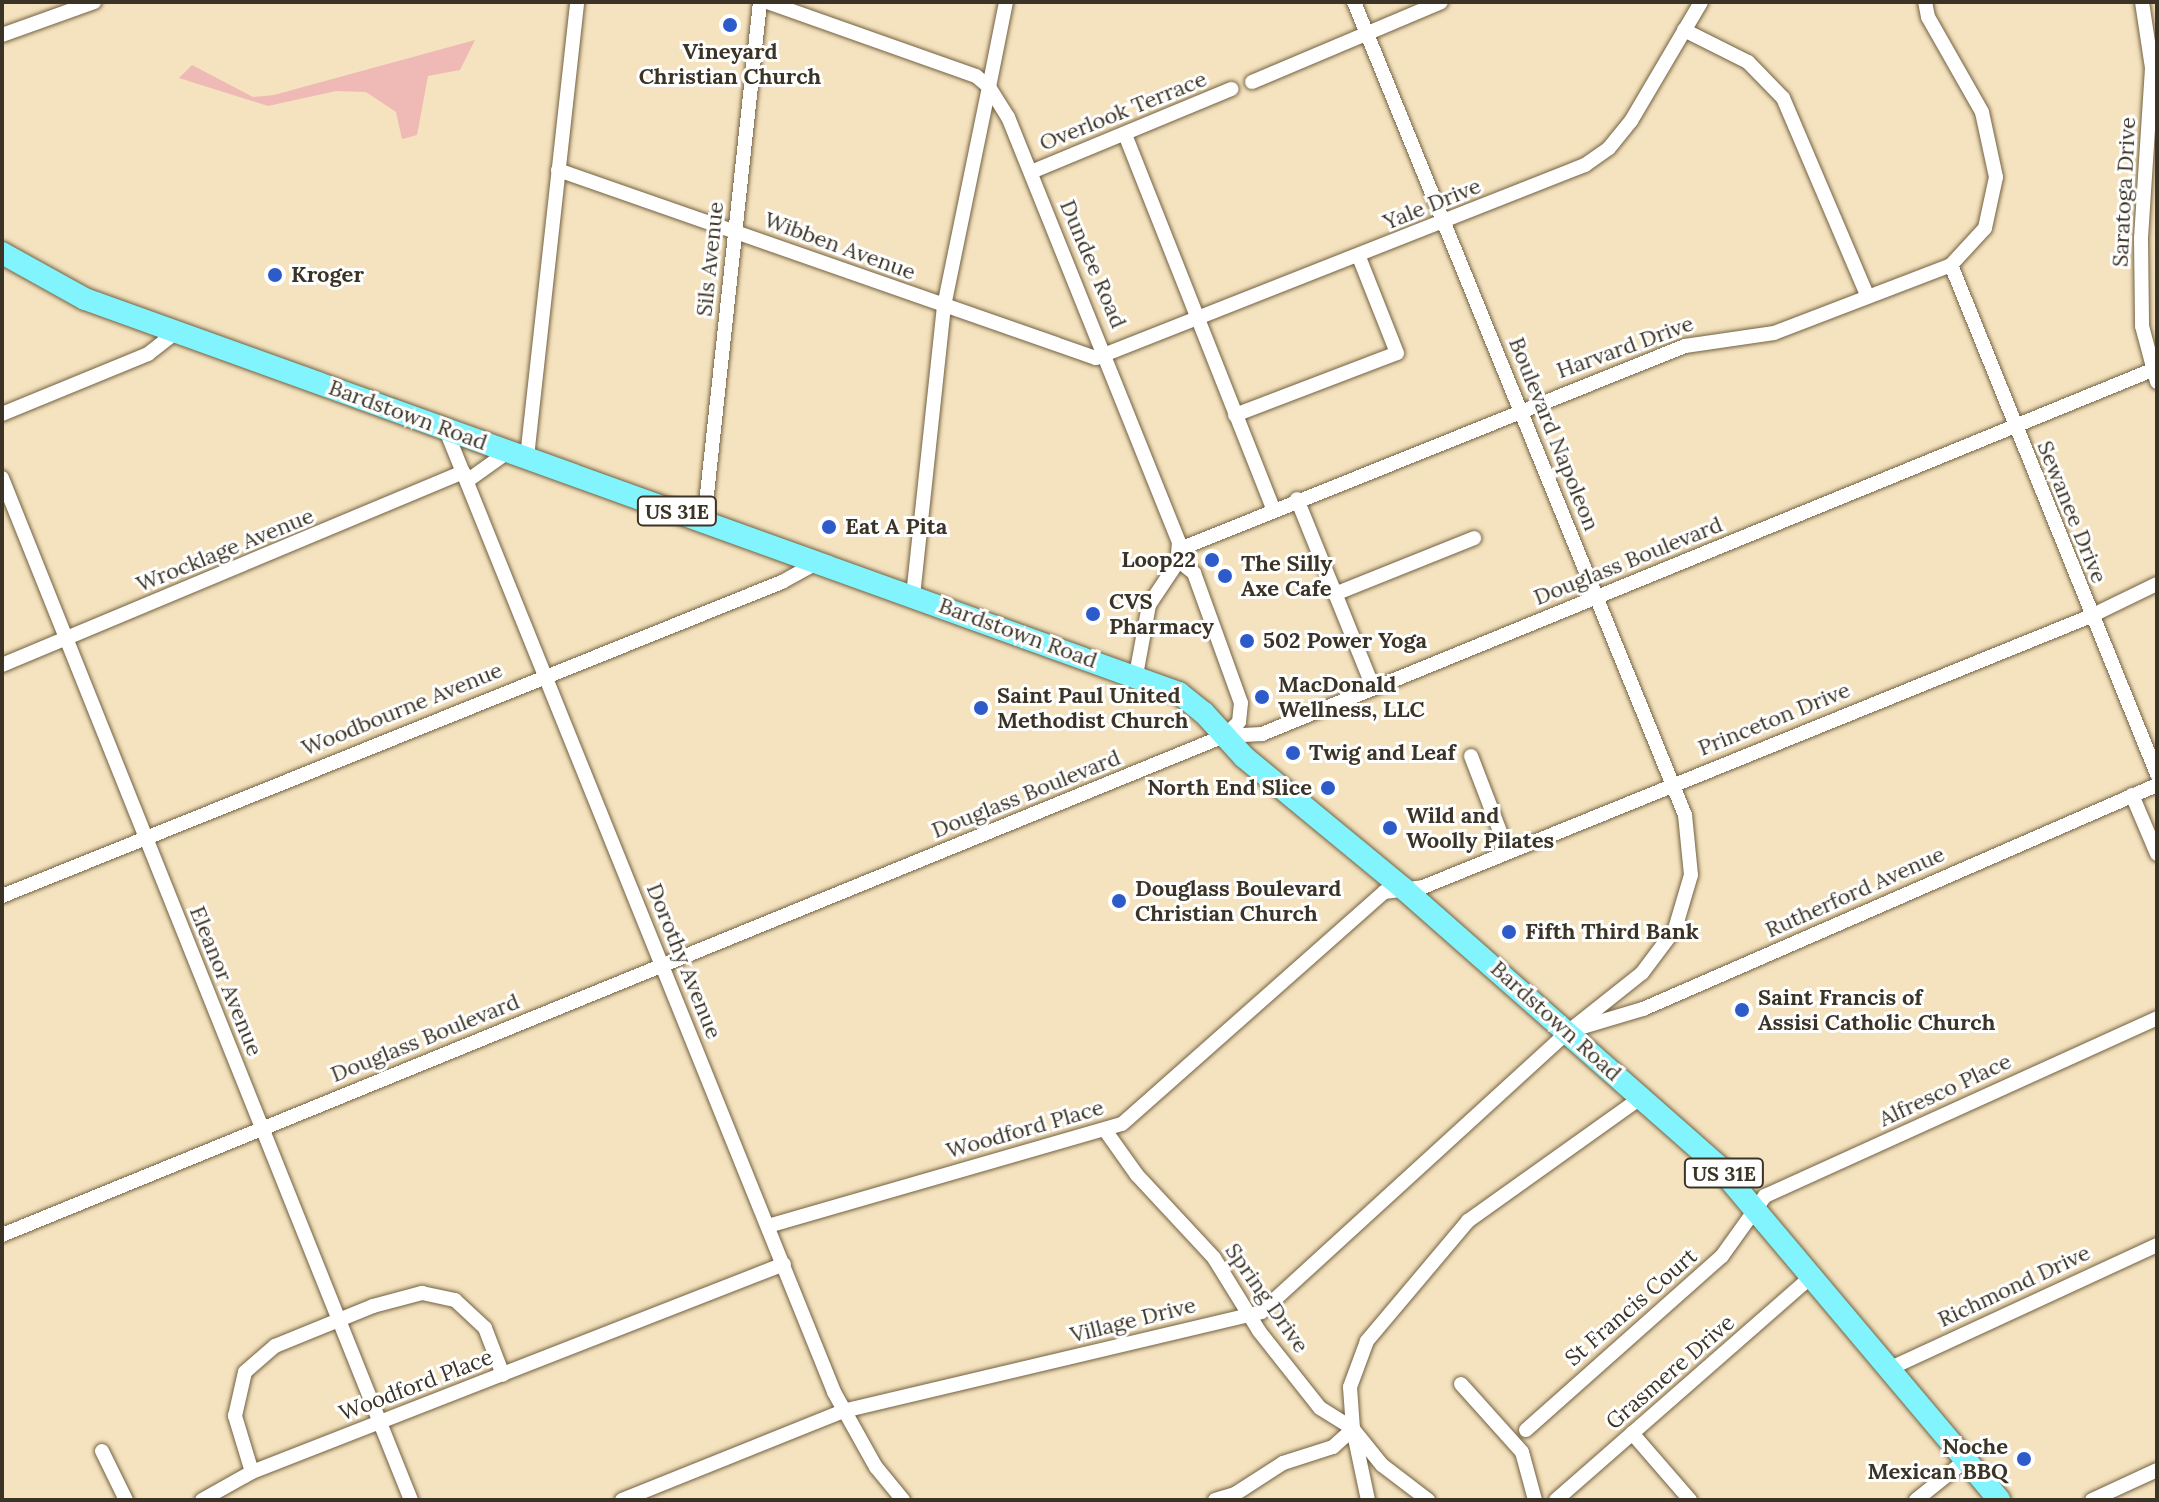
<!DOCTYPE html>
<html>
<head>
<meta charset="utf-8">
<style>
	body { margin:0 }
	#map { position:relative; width:2159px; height:1502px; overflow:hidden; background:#f5e2be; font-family:Lora,serif }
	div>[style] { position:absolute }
	.green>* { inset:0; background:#efb9b5 }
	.roads { filter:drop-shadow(0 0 2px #726141) drop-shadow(0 0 2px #726141) }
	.minor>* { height:14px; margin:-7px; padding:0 7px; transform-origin:7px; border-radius:7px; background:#fff }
	.primary>* { height:22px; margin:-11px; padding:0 11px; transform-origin:11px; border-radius:11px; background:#82f4fd }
	.dots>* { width:22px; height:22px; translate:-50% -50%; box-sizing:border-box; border:4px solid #fff; border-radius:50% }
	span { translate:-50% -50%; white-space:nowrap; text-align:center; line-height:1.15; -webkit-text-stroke:6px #fff; paint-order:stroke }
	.shield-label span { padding:2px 6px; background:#fff; border:2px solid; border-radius:6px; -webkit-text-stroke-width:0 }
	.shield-label { font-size:20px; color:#3b3426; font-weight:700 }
	.poi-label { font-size:22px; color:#3b3426; font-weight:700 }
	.left { translate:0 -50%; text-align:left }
	.right { translate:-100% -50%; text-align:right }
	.street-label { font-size:22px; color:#3b3426 }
	.frame { position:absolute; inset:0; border:4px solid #3b3426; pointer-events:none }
</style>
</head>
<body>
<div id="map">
	<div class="green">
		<i style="clip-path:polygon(475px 40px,460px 70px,428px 76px,417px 135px,402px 139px,396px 112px,366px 92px,336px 91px,268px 106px,179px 78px,192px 65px,253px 97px,274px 95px)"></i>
	</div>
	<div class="roads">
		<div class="minor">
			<i style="left:767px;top:2px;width:222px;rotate:19.5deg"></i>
			<i style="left:976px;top:76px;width:17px;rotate:40deg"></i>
			<i style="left:989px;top:87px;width:224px;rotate:101.6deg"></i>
			<i style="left:944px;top:306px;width:292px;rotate:96.1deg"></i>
			<i style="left:1006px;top:2px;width:87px;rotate:101.3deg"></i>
			<i style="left:989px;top:87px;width:36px;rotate:58deg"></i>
			<i style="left:1008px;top:117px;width:458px;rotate:68.1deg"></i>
			<i style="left:1179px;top:542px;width:21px;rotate:95deg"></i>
			<i style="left:1177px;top:563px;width:50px;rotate:123.7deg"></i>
			<i style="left:1149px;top:605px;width:71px;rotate:100.5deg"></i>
			<i style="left:2142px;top:2px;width:67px;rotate:81.4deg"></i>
			<i style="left:2152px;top:68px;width:171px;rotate:93.7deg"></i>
			<i style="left:2141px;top:239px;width:87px;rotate:89.3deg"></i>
			<i style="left:2142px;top:326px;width:58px;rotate:75deg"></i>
			<i style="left:1684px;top:30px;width:72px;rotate:26.6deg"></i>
			<i style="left:1748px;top:62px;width:50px;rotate:45.8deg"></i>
			<i style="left:1783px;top:98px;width:216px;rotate:66.9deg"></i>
			<i style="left:2px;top:35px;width:98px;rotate:-19.7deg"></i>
			<i style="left:1252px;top:82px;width:205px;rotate:-22.9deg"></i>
			<i style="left:1126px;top:137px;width:400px;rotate:68.4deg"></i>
			<i style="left:558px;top:170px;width:570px;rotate:19.26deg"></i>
			<i style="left:1096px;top:358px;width:526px;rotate:-21.54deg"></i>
			<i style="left:1585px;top:165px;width:29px;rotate:-35deg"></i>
			<i style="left:1609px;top:148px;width:35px;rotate:-51deg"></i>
			<i style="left:1631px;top:121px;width:138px;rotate:-59.5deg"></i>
			<i style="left:1031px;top:172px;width:217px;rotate:-22.5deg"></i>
			<i style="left:1951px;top:265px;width:549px;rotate:67.97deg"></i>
			<i style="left:2px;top:414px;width:158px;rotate:-22.3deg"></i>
			<i style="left:148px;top:354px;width:37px;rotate:-38deg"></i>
			<i style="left:1235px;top:415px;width:173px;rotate:-20.9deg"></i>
			<i style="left:1397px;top:353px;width:103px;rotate:-111.6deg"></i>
			<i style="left:445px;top:428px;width:1040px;rotate:68.02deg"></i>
			<i style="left:834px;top:1392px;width:86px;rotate:60.8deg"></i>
			<i style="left:876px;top:1467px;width:43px;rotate:50.7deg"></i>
			<i style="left:527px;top:457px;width:458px;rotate:-83.7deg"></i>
			<i style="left:2px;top:478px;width:1101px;rotate:68.19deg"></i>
			<i style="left:467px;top:481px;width:52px;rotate:-35.5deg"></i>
			<i style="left:1297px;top:499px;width:203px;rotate:68deg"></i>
			<i style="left:704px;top:522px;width:523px;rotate:-83.85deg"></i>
			<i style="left:1180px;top:549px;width:544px;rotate:-21.9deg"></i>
			<i style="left:1685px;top:346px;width:90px;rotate:-8.3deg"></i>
			<i style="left:1774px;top:333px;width:190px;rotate:-21deg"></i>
			<i style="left:1951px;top:265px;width:50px;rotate:-47.4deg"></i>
			<i style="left:1985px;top:228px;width:52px;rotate:-77.8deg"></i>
			<i style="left:1996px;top:177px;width:66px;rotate:-102.2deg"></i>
			<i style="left:1982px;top:112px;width:109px;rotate:-119.6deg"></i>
			<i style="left:1928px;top:17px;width:15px;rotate:-101deg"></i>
			<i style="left:1178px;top:560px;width:21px;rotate:39deg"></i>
			<i style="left:1194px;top:573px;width:138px;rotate:70.1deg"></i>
			<i style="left:1241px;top:703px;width:19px;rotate:96deg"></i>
			<i style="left:1239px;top:722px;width:21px;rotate:137deg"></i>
			<i style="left:1335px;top:594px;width:150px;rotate:-21.9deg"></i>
			<i style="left:2px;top:665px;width:500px;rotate:-22.7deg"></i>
			<i style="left:1471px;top:756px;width:101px;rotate:69deg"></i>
			<i style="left:2132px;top:795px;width:64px;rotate:67deg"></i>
			<i style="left:2px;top:896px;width:841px;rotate:-21.93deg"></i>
			<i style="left:782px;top:582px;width:41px;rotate:-29.1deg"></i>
			<i style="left:1569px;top:1031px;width:77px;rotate:-16.6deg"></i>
			<i style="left:1643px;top:1009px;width:561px;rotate:-23.55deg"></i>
			<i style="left:1105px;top:1130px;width:55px;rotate:54.6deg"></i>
			<i style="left:1137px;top:1175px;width:113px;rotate:47.1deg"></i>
			<i style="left:1214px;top:1258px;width:86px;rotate:58.3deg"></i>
			<i style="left:1259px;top:1331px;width:98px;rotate:51.6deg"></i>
			<i style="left:1320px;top:1408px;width:39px;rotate:32deg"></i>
			<i style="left:1353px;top:1429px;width:73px;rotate:78.1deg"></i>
			<i style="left:768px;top:1226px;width:368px;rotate:-16.1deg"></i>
			<i style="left:1122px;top:1124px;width:350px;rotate:-41.5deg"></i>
			<i style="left:1384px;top:892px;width:39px;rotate:-7deg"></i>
			<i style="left:1423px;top:887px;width:721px;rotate:-22.08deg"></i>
			<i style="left:2091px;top:616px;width:73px;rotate:-25.9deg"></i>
			<i style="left:2px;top:1235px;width:1320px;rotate:-22.21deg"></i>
			<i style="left:1224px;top:736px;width:38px;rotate:-3deg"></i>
			<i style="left:1262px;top:734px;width:967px;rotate:-22.24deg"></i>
			<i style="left:1891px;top:1368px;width:293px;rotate:-24.8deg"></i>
			<i style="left:1461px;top:1384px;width:91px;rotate:48.1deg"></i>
			<i style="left:1522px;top:1452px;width:50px;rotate:74.8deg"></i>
			<i style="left:1526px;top:1430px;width:262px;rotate:-41.6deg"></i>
			<i style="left:1722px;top:1256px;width:74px;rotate:-54.4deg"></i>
			<i style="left:1765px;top:1196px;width:431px;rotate:-24.4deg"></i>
			<i style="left:1632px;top:1433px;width:89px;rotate:49.1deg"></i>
			<i style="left:102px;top:1451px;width:55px;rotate:63.9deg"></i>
			<i style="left:252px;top:1472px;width:59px;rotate:-106.9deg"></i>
			<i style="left:235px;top:1416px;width:45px;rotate:-77.2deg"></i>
			<i style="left:245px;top:1372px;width:40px;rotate:-41deg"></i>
			<i style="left:275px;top:1346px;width:106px;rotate:-22.2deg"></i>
			<i style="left:373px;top:1306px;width:51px;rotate:-14.9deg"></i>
			<i style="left:422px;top:1293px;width:34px;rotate:12deg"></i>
			<i style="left:455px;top:1300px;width:41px;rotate:43deg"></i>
			<i style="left:485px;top:1328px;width:50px;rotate:69deg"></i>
			<i style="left:202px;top:1500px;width:57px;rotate:-29.2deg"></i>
			<i style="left:252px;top:1472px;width:571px;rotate:-21.35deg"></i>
			<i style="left:622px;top:1500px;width:238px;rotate:-21.9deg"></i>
			<i style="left:843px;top:1411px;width:430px;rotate:-13.3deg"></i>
			<i style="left:1261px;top:1312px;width:417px;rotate:-42.4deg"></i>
			<i style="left:1569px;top:1031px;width:93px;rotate:-38.5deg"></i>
			<i style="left:1642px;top:973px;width:55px;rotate:-53.1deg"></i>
			<i style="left:1675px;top:929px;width:56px;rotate:-73.5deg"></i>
			<i style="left:1691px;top:875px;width:60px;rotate:-95.7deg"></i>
			<i style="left:1685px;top:815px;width:878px;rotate:-112.15deg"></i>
			<i style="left:1215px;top:1500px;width:21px;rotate:-17deg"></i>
			<i style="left:1235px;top:1494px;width:57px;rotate:-32.9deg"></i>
			<i style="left:1283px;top:1463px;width:52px;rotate:-17.7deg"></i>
			<i style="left:1333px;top:1447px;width:27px;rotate:-42deg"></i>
			<i style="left:1428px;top:1500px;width:58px;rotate:-142.7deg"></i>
			<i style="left:1382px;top:1465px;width:46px;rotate:-128.9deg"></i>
			<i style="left:1353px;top:1429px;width:42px;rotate:-94.1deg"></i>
			<i style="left:1350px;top:1387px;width:49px;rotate:-69.7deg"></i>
			<i style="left:1367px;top:1341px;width:157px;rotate:-49.9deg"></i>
			<i style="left:1468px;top:1221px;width:214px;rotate:-35.5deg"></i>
			<i style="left:1556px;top:1500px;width:340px;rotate:-41.2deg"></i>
			<i style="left:1916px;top:1500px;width:64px;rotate:-38.7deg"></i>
			<i style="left:2092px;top:1500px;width:72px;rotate:-24.8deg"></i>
		</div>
		<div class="primary">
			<i style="left:2px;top:253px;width:95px;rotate:29deg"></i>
			<i style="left:85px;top:299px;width:1163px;rotate:19.81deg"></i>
			<i style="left:1179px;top:693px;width:32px;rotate:39deg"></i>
			<i style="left:1204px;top:713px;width:59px;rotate:47.7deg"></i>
			<i style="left:1244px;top:757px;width:207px;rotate:39.5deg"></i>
			<i style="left:1404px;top:889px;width:420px;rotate:41.4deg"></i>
			<i style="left:1719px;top:1167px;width:435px;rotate:49.9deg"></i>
		</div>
	</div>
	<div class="dots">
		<i style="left:730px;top:25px;background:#2d5bca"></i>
		<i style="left:275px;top:275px;background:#2d5bca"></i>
		<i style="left:829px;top:527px;background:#2d5bca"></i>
		<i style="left:1212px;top:560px;background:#2d5bca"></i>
		<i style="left:1225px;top:576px;background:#2d5bca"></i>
		<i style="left:1093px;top:614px;background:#2d5bca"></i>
		<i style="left:1247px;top:641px;background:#2d5bca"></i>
		<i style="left:1262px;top:697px;background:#2d5bca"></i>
		<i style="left:981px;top:708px;background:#2d5bca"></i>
		<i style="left:1293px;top:753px;background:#2d5bca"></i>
		<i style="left:1328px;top:788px;background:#2d5bca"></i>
		<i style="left:1390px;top:828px;background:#2d5bca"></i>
		<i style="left:1119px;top:901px;background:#2d5bca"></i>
		<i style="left:1509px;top:932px;background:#2d5bca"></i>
		<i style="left:1742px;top:1010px;background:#2d5bca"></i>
		<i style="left:2024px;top:1459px;background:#2d5bca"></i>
	</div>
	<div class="shield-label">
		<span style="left:677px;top:511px">US 31E</span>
		<span style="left:1724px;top:1173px">US 31E</span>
	</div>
	<div class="poi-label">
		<span style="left:730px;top:64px">Vineyard<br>Christian Church</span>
		<span class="left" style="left:291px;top:275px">Kroger</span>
		<span class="left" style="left:845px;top:527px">Eat A Pita</span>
		<span class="right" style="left:1196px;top:560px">Loop22</span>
		<span class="left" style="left:1241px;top:576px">The Silly<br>Axe Cafe</span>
		<span class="left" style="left:1109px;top:614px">CVS<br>Pharmacy</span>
		<span class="left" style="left:1263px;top:641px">502 Power Yoga</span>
		<span class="left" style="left:1278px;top:697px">MacDonald<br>Wellness, LLC</span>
		<span class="left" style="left:997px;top:708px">Saint Paul United<br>Methodist Church</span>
		<span class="left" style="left:1309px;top:753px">Twig and Leaf</span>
		<span class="right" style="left:1312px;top:788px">North End Slice</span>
		<span class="left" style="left:1406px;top:828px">Wild and<br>Woolly Pilates</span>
		<span class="left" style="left:1135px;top:901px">Douglass Boulevard<br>Christian Church</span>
		<span class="left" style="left:1525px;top:932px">Fifth Third Bank</span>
		<span class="left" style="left:1758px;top:1010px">Saint Francis of<br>Assisi Catholic Church</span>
		<span class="right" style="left:2008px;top:1459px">Noche<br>Mexican BBQ</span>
	</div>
	<div class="street-label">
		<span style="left:1123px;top:111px;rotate:-22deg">Overlook Terrace</span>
		<span style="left:2124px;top:192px;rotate:-87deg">Saratoga Drive</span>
		<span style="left:1432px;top:204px;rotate:-22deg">Yale Drive</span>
		<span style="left:840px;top:246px;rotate:20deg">Wibben Avenue</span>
		<span style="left:710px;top:259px;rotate:-84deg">Sils Avenue</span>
		<span style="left:1093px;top:264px;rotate:67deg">Dundee Road</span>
		<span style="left:1625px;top:347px;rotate:-20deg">Harvard Drive</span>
		<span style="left:408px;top:415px;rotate:20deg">Bardstown Road</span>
		<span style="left:1554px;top:434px;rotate:68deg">Boulevard Napoleon</span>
		<span style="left:2072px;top:512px;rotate:68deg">Sewanee Drive</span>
		<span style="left:225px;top:550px;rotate:-22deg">Wrocklage Avenue</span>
		<span style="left:1628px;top:561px;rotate:-22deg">Douglass Boulevard</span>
		<span style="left:1018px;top:633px;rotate:20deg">Bardstown Road</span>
		<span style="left:402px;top:709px;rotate:-22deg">Woodbourne Avenue</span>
		<span style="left:1774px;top:719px;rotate:-22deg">Princeton Drive</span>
		<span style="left:1026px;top:794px;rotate:-22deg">Douglass Boulevard</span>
		<span style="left:1855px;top:892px;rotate:-24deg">Rutherford Avenue</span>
		<span style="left:684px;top:961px;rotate:68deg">Dorothy Avenue</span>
		<span style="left:226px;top:981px;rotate:68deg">Eleanor Avenue</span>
		<span style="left:1556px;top:1021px;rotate:42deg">Bardstown Road</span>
		<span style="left:425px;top:1038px;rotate:-22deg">Douglass Boulevard</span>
		<span style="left:1945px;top:1090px;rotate:-25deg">Alfresco Place</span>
		<span style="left:1025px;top:1129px;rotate:-16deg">Woodford Place</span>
		<span style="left:2014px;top:1286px;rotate:-25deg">Richmond Drive</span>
		<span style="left:1267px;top:1298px;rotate:55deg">Spring Drive</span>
		<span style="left:1631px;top:1307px;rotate:-41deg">St Francis Court</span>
		<span style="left:1133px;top:1320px;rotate:-14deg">Village Drive</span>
		<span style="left:1670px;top:1372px;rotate:-41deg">Grasmere Drive</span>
		<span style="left:416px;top:1385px;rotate:-21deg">Woodford Place</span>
	</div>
	<div class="frame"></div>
</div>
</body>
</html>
